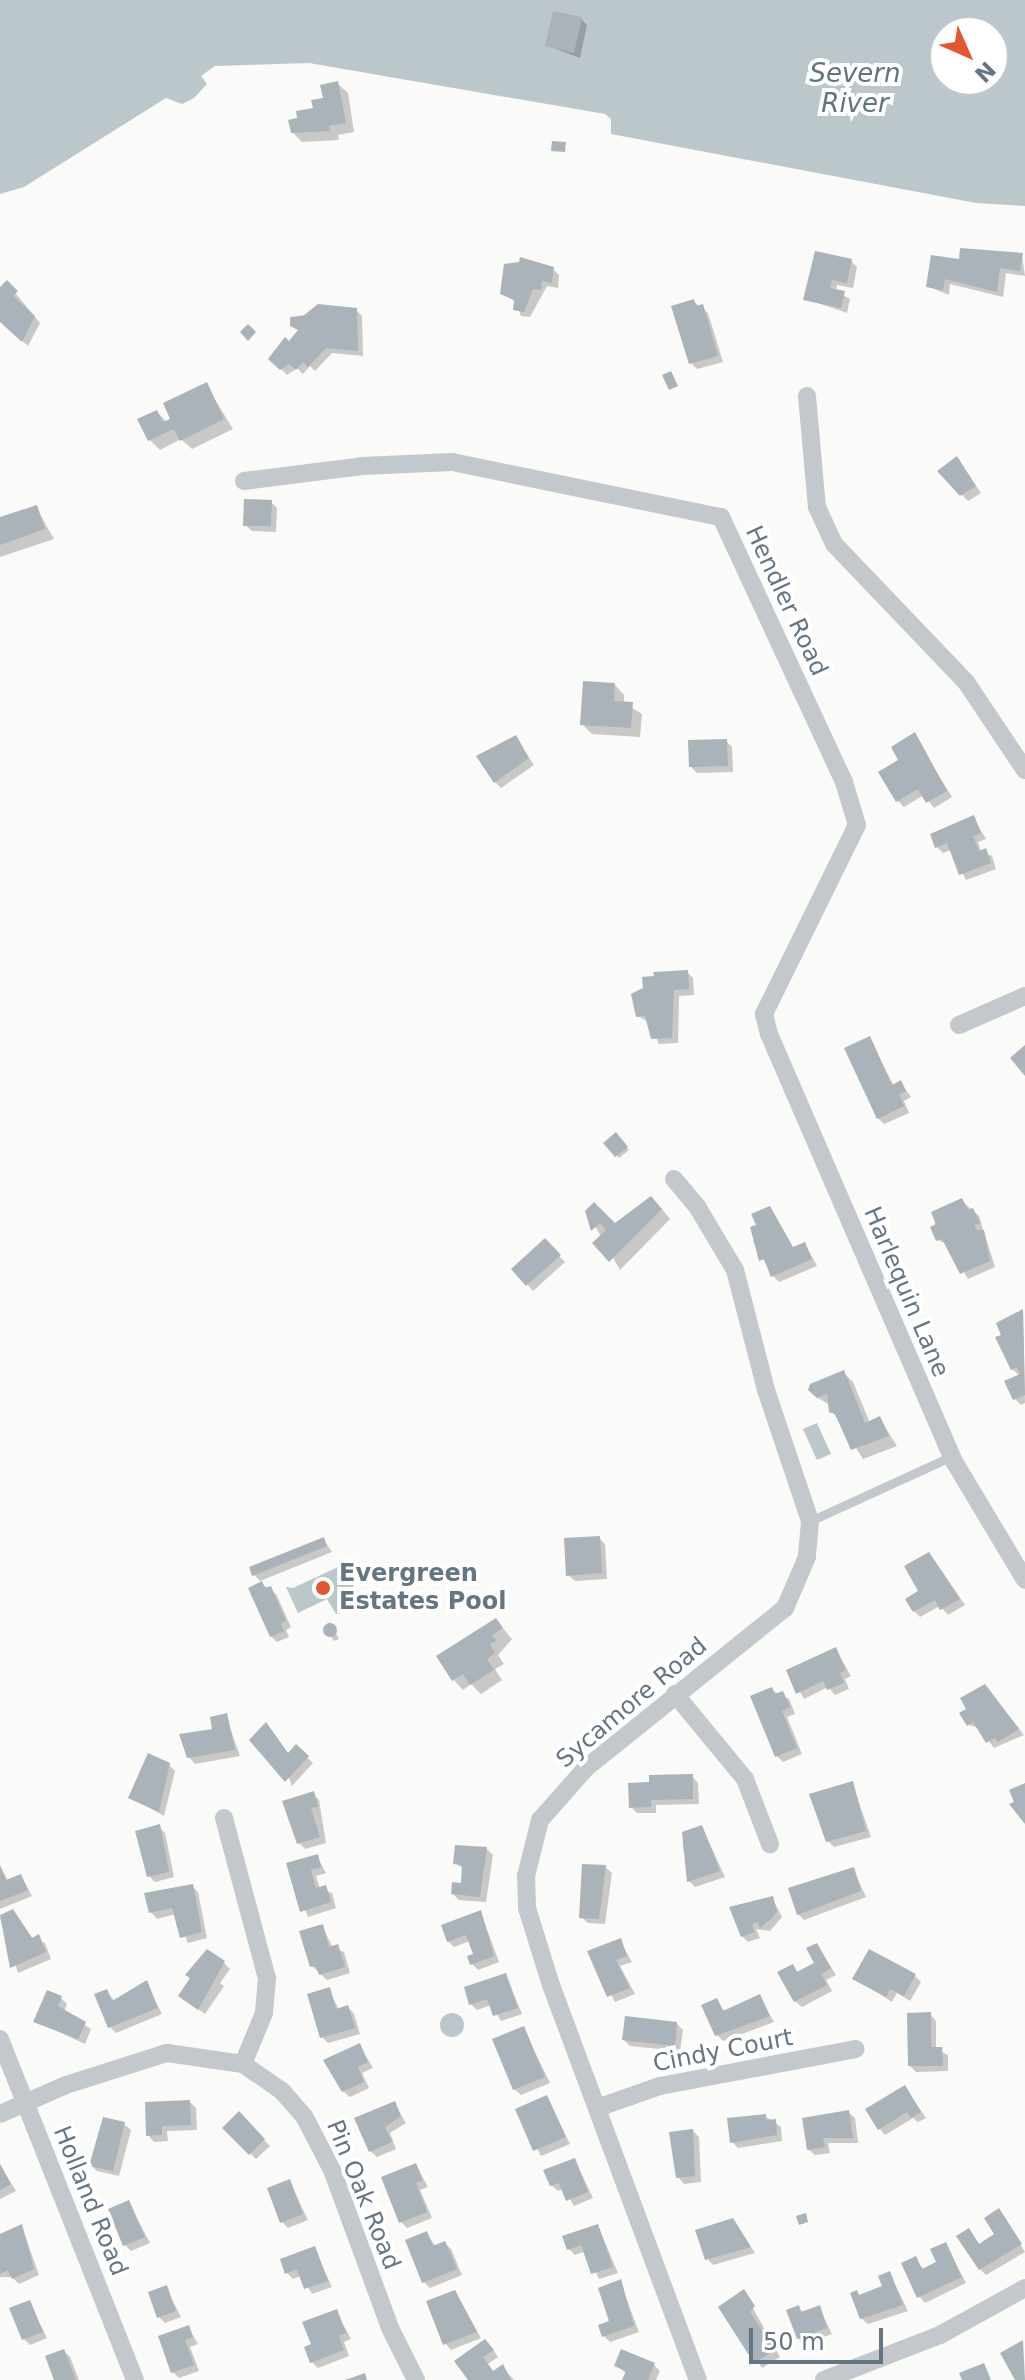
<!DOCTYPE html>
<html>
<head>
<meta charset="utf-8">
<style>
	body { margin:0 }
	#map { position:relative; width:1025px; height:2380px; overflow:hidden; background:#fafaf8; font-family:"DejaVu Sans",sans-serif }
	div>[style] { position:absolute }
	.water>* { inset:0; background:#bbc7cb }
	.round { border-radius:50% }
	.shadow>* { inset:0; background:#0003 }
	.building>* { inset:0; background:#aab3b9 }
	.service>* { height:9px; margin:-4.5px; padding:0 4.5px; transform-origin:4.5px; border-radius:4.5px; background:#c3c8cc }
	.minor>* { height:18px; margin:-9px; padding:0 9px; transform-origin:9px; border-radius:9px; background:#c3c8cc }
	.dots>* { width:22px; height:22px; translate:-50% -50%; box-sizing:border-box; border:4px solid #fff; border-radius:50% }
	span { translate:-50% -50%; white-space:nowrap; text-align:center; line-height:1.15; -webkit-text-stroke:8px #fff; paint-order:stroke }
	.street-label { font-size:24px; color:#657683 }
	.poi-label { font-size:24px; color:#657683; font-weight:700 }
	.left { translate:0 -50%; text-align:left }
	.water-label { font-size:26px; color:#60757c; font-style:italic }
	.north { position:absolute; left:929px; top:16px; width:80px; height:80px; box-sizing:border-box; background:#fff; border:2px solid #c1c8cd; border-radius:50%; rotate:135deg; font-size:22px; font-weight:700; line-height:32px; text-align:center; color:#657683 }
	.north::after { content:''; display:block; margin:auto; width:28px; height:36px; background:#e4572e; clip-path:polygon(50% 0,100% 100%,50% 72%,0 100%) }
	.scale { position:absolute; left:749px; top:2328px; width:134px; height:36px; box-sizing:border-box; border:4px solid #657683; border-top:0; padding-left:10px; font-size:24px; line-height:28px; white-space:nowrap; color:#657683; -webkit-text-stroke:6px #fff; paint-order:stroke }
</style>
</head>
<body>
<div id="map">
	<div class="water">
		<i style="clip-path:polygon(evenodd,0 0,1025px 0,1025px 206px,976px 203px,611px 134px,611px 119px,605px 114px,309px 63px,215px 66px,201px 76px,207px 84px,194px 98px,182px 104px,166px 98px,24px 187px,0 194px,0 0,945px 32px,993px 32px,993px 80px,945px 80px,945px 32px)"></i>
		<i style="clip-path:polygon(817px 1423px,831px 1454px,817px 1460px,803px 1429px)"></i>
		<i style="clip-path:polygon(342px 1560px,354px 1587px,342px 1592px,346px 1612px,336px 1614px,327px 1599px,298px 1613px,286px 1587px,293px 1588px,338px 1567px)"></i>
		<i class="round" style="left:440px;top:2013px;width:24px;height:24px"></i>
	</div>
	<div class="shadow">
		<i style="clip-path:polygon(581px 19px,587px 25px,580px 58px,548px 46px)"></i>
		<i style="clip-path:polygon(338px 84px,348px 93px,354px 132px,338px 135px,339px 140px,302px 142px,292px 132px)"></i>
		<i style="clip-path:polygon(1022px 255px,1025px 276px,1006px 273px,1003px 297px,950px 284px,949px 295px,929px 287px,960px 261px)"></i>
		<i style="clip-path:polygon(851px 261px,857px 267px,853px 288px,837px 285px,836px 291px,850px 299px,847px 313px,806px 299px)"></i>
		<i style="clip-path:polygon(553px 269px,559px 275px,558px 288px,547px 286px,530px 317px,521px 316px,516px 302px,502px 293px)"></i>
		<i style="clip-path:polygon(12px 289px,40px 323px,28px 346px,0 320px,0 290px)"></i>
		<i style="clip-path:polygon(693px 301px,708px 313px,723px 362px,697px 369px,691px 363px)"></i>
		<i style="clip-path:polygon(356px 310px,362px 316px,363px 356px,332px 353px,315px 371px,310px 366px,303px 374px,297px 368px,287px 375px,271px 359px,301px 331px,291px 322px,297px 316px)"></i>
		<i style="clip-path:polygon(206px 385px,233px 429px,192px 449px,181px 439px,160px 450px,150px 440px,157px 412px,167px 422px)"></i>
		<i style="clip-path:polygon(957px 458px,981px 493px,968px 501px,940px 472px)"></i>
		<i style="clip-path:polygon(271px 502px,277px 508px,276px 532px,252px 531px,245px 525px)"></i>
		<i style="clip-path:polygon(36px 507px,54px 539px,0 557px,0 520px)"></i>
		<i style="clip-path:polygon(615px 685px,624px 695px,624px 703px,642px 714px,640px 737px,592px 734px,582px 724px)"></i>
		<i style="clip-path:polygon(914px 735px,952px 797px,934px 808px,924px 795px,904px 807px,898px 801px,901px 760px)"></i>
		<i style="clip-path:polygon(515px 738px,534px 765px,501px 788px,495px 782px)"></i>
		<i style="clip-path:polygon(726px 741px,732px 747px,733px 772px,697px 773px,691px 767px)"></i>
		<i style="clip-path:polygon(973px 817px,986px 839px,978px 842px,981px 852px,992px 856px,996px 869px,966px 880px,951px 850px,943px 853px,937px 847px)"></i>
		<i style="clip-path:polygon(687px 972px,693px 978px,694px 995px,679px 996px,678px 1043px,659px 1044px,649px 1022px,638px 1016px)"></i>
		<i style="clip-path:polygon(869px 1039px,894px 1086px,901px 1083px,911px 1097px,904px 1101px,909px 1113px,884px 1124px,878px 1118px)"></i>
		<i style="clip-path:polygon(616px 1135px,629px 1150px,619px 1158px,606px 1143px)"></i>
		<i style="clip-path:polygon(962px 1201px,979px 1216px,995px 1267px,968px 1279px,948px 1245px,938px 1240px,933px 1213px)"></i>
		<i style="clip-path:polygon(661px 1208px,670px 1219px,620px 1270px,587px 1212px,615px 1225px)"></i>
		<i style="clip-path:polygon(770px 1209px,794px 1249px,805px 1244px,817px 1266px,779px 1282px,773px 1276px,753px 1241px)"></i>
		<i style="clip-path:polygon(545px 1241px,565px 1262px,533px 1291px,514px 1269px)"></i>
		<i style="clip-path:polygon(1023px 1312px,1025px 1403px,1021px 1405px,1015px 1399px,1020px 1376px,1012px 1369px)"></i>
		<i style="clip-path:polygon(843px 1372px,853px 1382px,870px 1423px,880px 1419px,897px 1446px,863px 1459px,828px 1404px,813px 1395px,812px 1385px)"></i>
		<i style="clip-path:polygon(599px 1538px,605px 1544px,607px 1579px,575px 1581px,568px 1575px)"></i>
		<i style="clip-path:polygon(323px 1539px,332px 1552px,260px 1581px,254px 1575px)"></i>
		<i style="clip-path:polygon(935px 1561px,965px 1605px,948px 1615px,940px 1606px,920px 1617px,914px 1611px)"></i>
		<i style="clip-path:polygon(262px 1584px,276px 1594px,291px 1627px,286px 1630px,289px 1637px,277px 1642px,271px 1636px)"></i>
		<i style="clip-path:polygon(496px 1620px,512px 1639px,498px 1655px,504px 1664px,495px 1669px,502px 1680px,481px 1694px,471px 1684px,463px 1690px,454px 1680px)"></i>
		<i style="clip-path:polygon(330px 1622px,339px 1639px,334px 1641px,325px 1628px)"></i>
		<i style="clip-path:polygon(836px 1650px,851px 1676px,845px 1679px,849px 1689px,835px 1695px,828px 1687px,804px 1699px,788px 1671px)"></i>
		<i style="clip-path:polygon(771px 1690px,789px 1699px,795px 1714px,787px 1717px,802px 1754px,783px 1762px,777px 1756px)"></i>
		<i style="clip-path:polygon(991px 1693px,1024px 1735px,994px 1748px,979px 1728px,969px 1725px)"></i>
		<i style="clip-path:polygon(226px 1716px,240px 1756px,195px 1764px,189px 1757px)"></i>
		<i style="clip-path:polygon(272px 1731px,289px 1755px,296px 1747px,313px 1763px,292px 1786px)"></i>
		<i style="clip-path:polygon(169px 1765px,175px 1771px,164px 1816px,130px 1797px)"></i>
		<i style="clip-path:polygon(692px 1776px,698px 1783px,699px 1804px,656px 1805px,656px 1813px,637px 1813px,631px 1807px)"></i>
		<i style="clip-path:polygon(852px 1783px,871px 1837px,834px 1847px,828px 1841px)"></i>
		<i style="clip-path:polygon(313px 1794px,319px 1800px,326px 1843px,305px 1849px,299px 1843px)"></i>
		<i style="clip-path:polygon(159px 1827px,165px 1833px,174px 1877px,155px 1882px,149px 1876px)"></i>
		<i style="clip-path:polygon(702px 1827px,725px 1877px,695px 1887px,689px 1881px,683px 1846px)"></i>
		<i style="clip-path:polygon(487px 1849px,493px 1855px,486px 1902px,459px 1900px,453px 1894px,463px 1885px,464px 1869px,455px 1863px)"></i>
		<i style="clip-path:polygon(317px 1856px,326px 1873px,316px 1876px,320px 1889px,332px 1893px,336px 1908px,308px 1917px,288px 1865px)"></i>
		<i style="clip-path:polygon(0 1865px,8px 1881px,21px 1876px,32px 1896px,0 1909px)"></i>
		<i style="clip-path:polygon(605px 1867px,612px 1873px,605px 1924px,588px 1923px,581px 1917px)"></i>
		<i style="clip-path:polygon(853px 1869px,866px 1897px,804px 1920px,798px 1914px)"></i>
		<i style="clip-path:polygon(192px 1886px,198px 1892px,207px 1938px,188px 1943px,176px 1914px,157px 1919px,151px 1912px)"></i>
		<i style="clip-path:polygon(772px 1898px,782px 1917px,770px 1931px,756px 1929px,760px 1938px,748px 1942px,742px 1936px)"></i>
		<i style="clip-path:polygon(13px 1912px,33px 1939px,45px 1943px,51px 1959px,18px 1973px,0 1918px)"></i>
		<i style="clip-path:polygon(481px 1913px,499px 1962px,478px 1970px,472px 1964px,475px 1955px,470px 1941px,454px 1947px,448px 1941px)"></i>
		<i style="clip-path:polygon(322px 1926px,333px 1948px,344px 1952px,350px 1973px,327px 1980px,312px 1966px)"></i>
		<i style="clip-path:polygon(620px 1941px,632px 1962px,620px 1966px,635px 1994px,615px 2002px,589px 1952px)"></i>
		<i style="clip-path:polygon(817px 1945px,836px 1975px,826px 1980px,832px 1991px,802px 2007px,795px 2001px,792px 1966px,799px 1973px,817px 1964px)"></i>
		<i style="clip-path:polygon(224px 1963px,230px 1969px,220px 1983px,224px 1986px,205px 2014px,180px 1996px)"></i>
		<i style="clip-path:polygon(506px 1975px,522px 2014px,501px 2021px,491px 2005px,477px 2010px,471px 2004px)"></i>
		<i style="clip-path:polygon(915px 1976px,921px 1982px,910px 2001px,897px 1993px,892px 2002px,855px 1978px)"></i>
		<i style="clip-path:polygon(146px 1983px,162px 2014px,116px 2033px,110px 2027px,107px 1991px,115px 2002px)"></i>
		<i style="clip-path:polygon(329px 1990px,339px 2010px,348px 2007px,354px 2014px,360px 2034px,328px 2043px,322px 2037px)"></i>
		<i style="clip-path:polygon(759px 1996px,774px 2022px,723px 2041px,717px 2035px,717px 2000px,725px 2012px)"></i>
		<i style="clip-path:polygon(61px 1998px,67px 2004px,64px 2012px,91px 2029px,85px 2044px,35px 2021px)"></i>
		<i style="clip-path:polygon(930px 2014px,936px 2021px,936px 2049px,948px 2055px,948px 2071px,916px 2072px,910px 2066px)"></i>
		<i style="clip-path:polygon(677px 2024px,683px 2030px,680px 2051px,630px 2046px,624px 2040px)"></i>
		<i style="clip-path:polygon(523px 2028px,550px 2083px,521px 2095px,514px 2089px)"></i>
		<i style="clip-path:polygon(359px 2045px,373px 2068px,362px 2073px,369px 2088px,350px 2097px,343px 2091px)"></i>
		<i style="clip-path:polygon(905px 2088px,926px 2118px,918px 2122px,913px 2118px,885px 2135px,879px 2128px)"></i>
		<i style="clip-path:polygon(547px 2098px,570px 2144px,541px 2156px,518px 2111px)"></i>
		<i style="clip-path:polygon(190px 2102px,196px 2108px,197px 2130px,167px 2131px,168px 2141px,154px 2142px,148px 2135px)"></i>
		<i style="clip-path:polygon(394px 2103px,406px 2123px,390px 2133px,396px 2149px,377px 2157px,370px 2151px)"></i>
		<i style="clip-path:polygon(848px 2112px,855px 2118px,858px 2143px,828px 2143px,830px 2153px,815px 2155px,808px 2149px)"></i>
		<i style="clip-path:polygon(239px 2114px,270px 2146px,256px 2159px,225px 2128px)"></i>
		<i style="clip-path:polygon(765px 2116px,781px 2127px,782px 2141px,738px 2148px,732px 2142px)"></i>
		<i style="clip-path:polygon(124px 2124px,131px 2130px,119px 2176px,97px 2171px,91px 2165px)"></i>
		<i style="clip-path:polygon(693px 2131px,699px 2137px,701px 2182px,684px 2184px,678px 2177px)"></i>
		<i style="clip-path:polygon(575px 2160px,593px 2198px,574px 2206px,564px 2189px,558px 2191px,551px 2185px)"></i>
		<i style="clip-path:polygon(0 2165px,16px 2191px,0 2199px)"></i>
		<i style="clip-path:polygon(416px 2165px,428px 2187px,420px 2190px,432px 2218px,407px 2228px,401px 2222px)"></i>
		<i style="clip-path:polygon(290px 2182px,308px 2220px,288px 2228px,282px 2222px)"></i>
		<i style="clip-path:polygon(129px 2203px,150px 2243px,131px 2251px,125px 2245px)"></i>
		<i style="clip-path:polygon(1004px 2217px,1025px 2252px,986px 2275px,980px 2269px,974px 2237px,980px 2245px,997px 2235px)"></i>
		<i style="clip-path:polygon(733px 2220px,755px 2253px,713px 2265px,707px 2258px)"></i>
		<i style="clip-path:polygon(598px 2226px,618px 2273px,599px 2279px,586px 2251px,575px 2255px,569px 2249px)"></i>
		<i style="clip-path:polygon(22px 2227px,39px 2275px,19px 2284px,12px 2277px,0 2277px,0 2236px)"></i>
		<i style="clip-path:polygon(427px 2234px,436px 2247px,445px 2243px,451px 2249px,462px 2275px,430px 2288px,424px 2282px)"></i>
		<i style="clip-path:polygon(945px 2244px,966px 2283px,925px 2303px,919px 2296px,915px 2259px,924px 2270px,938px 2263px)"></i>
		<i style="clip-path:polygon(314px 2248px,332px 2287px,312px 2294px,301px 2276px,293px 2279px,287px 2273px)"></i>
		<i style="clip-path:polygon(890px 2274px,908px 2311px,868px 2324px,861px 2318px,860px 2297px,885px 2287px)"></i>
		<i style="clip-path:polygon(620px 2282px,639px 2332px,610px 2342px,604px 2336px)"></i>
		<i style="clip-path:polygon(166px 2288px,181px 2317px,165px 2323px,159px 2317px)"></i>
		<i style="clip-path:polygon(455px 2292px,481px 2338px,451px 2350px,445px 2343px)"></i>
		<i style="clip-path:polygon(744px 2292px,780px 2357px,762px 2368px,720px 2308px)"></i>
		<i style="clip-path:polygon(29px 2302px,47px 2338px,30px 2345px,24px 2339px)"></i>
		<i style="clip-path:polygon(798px 2307px,804px 2313px,819px 2307px,832px 2334px,804px 2344px,798px 2338px)"></i>
		<i style="clip-path:polygon(336px 2311px,351px 2339px,344px 2342px,349px 2356px,318px 2368px,312px 2362px,314px 2345px)"></i>
		<i style="clip-path:polygon(188px 2327px,198px 2344px,190px 2347px,199px 2371px,179px 2378px,173px 2372px)"></i>
		<i style="clip-path:polygon(491px 2347px,498px 2357px,488px 2364px,494px 2373px,502px 2366px,514px 2380px,470px 2380px,457px 2362px)"></i>
		<i style="clip-path:polygon(64px 2351px,70px 2357px,79px 2380px,57px 2380px)"></i>
		<i style="clip-path:polygon(654px 2365px,660px 2371px,656px 2380px,625px 2380px,627px 2374px,617px 2366px)"></i>
	</div>
	<div class="building">
		<i style="clip-path:polygon(553px 11px,582px 17px,574px 53px,545px 46px)"></i>
		<i style="clip-path:polygon(338px 81px,346px 123px,329px 126px,330px 131px,291px 133px,288px 120px,297px 118px,296px 111px,313px 108px,311px 100px,323px 98px,320px 85px)"></i>
		<i style="clip-path:polygon(552px 141px,566px 142px,565px 152px,551px 151px)"></i>
		<i style="clip-path:polygon(960px 248px,1023px 253px,1020px 271px,1000px 268px,997px 292px,945px 279px,943px 290px,926px 287px,931px 255px,959px 259px)"></i>
		<i style="clip-path:polygon(815px 251px,852px 259px,847px 283px,832px 280px,830px 288px,845px 291px,841px 308px,803px 300px)"></i>
		<i style="clip-path:polygon(520px 257px,554px 267px,552px 283px,542px 281px,541px 290px,533px 289px,524px 312px,513px 310px,514px 300px,500px 294px,504px 264px,519px 262px)"></i>
		<i style="clip-path:polygon(7px 280px,18px 291px,13px 296px,35px 316px,22px 342px,0 322px,0 287px)"></i>
		<i style="clip-path:polygon(694px 299px,696px 306px,703px 304px,718px 356px,689px 364px,671px 306px)"></i>
		<i style="clip-path:polygon(318px 304px,357px 308px,358px 351px,326px 348px,308px 367px,303px 362px,296px 370px,289px 364px,280px 370px,268px 359px,285px 337px,289px 341px,298px 330px,290px 326px,290px 317px,303px 316px)"></i>
		<i style="clip-path:polygon(248px 324px,256px 332px,248px 341px,240px 332px)"></i>
		<i style="clip-path:polygon(671px 371px,678px 386px,669px 390px,662px 375px)"></i>
		<i style="clip-path:polygon(207px 382px,224px 419px,180px 441px,174px 429px,148px 441px,137px 419px,157px 410px,163px 422px,170px 419px,163px 403px)"></i>
		<i style="clip-path:polygon(957px 456px,976px 486px,960px 496px,937px 471px)"></i>
		<i style="clip-path:polygon(244px 499px,272px 500px,271px 526px,243px 526px)"></i>
		<i style="clip-path:polygon(37px 505px,45px 529px,0 545px,0 517px)"></i>
		<i style="clip-path:polygon(583px 681px,615px 683px,614px 701px,633px 702px,631px 728px,580px 725px)"></i>
		<i style="clip-path:polygon(915px 732px,947px 791px,926px 803px,918px 789px,896px 802px,878px 772px,898px 760px,891px 747px)"></i>
		<i style="clip-path:polygon(516px 735px,529px 758px,494px 783px,476px 756px)"></i>
		<i style="clip-path:polygon(727px 739px,728px 766px,689px 767px,688px 740px)"></i>
		<i style="clip-path:polygon(974px 815px,981px 833px,973px 836px,979px 851px,986px 848px,991px 863px,959px 875px,947px 843px,935px 848px,930px 834px)"></i>
		<i style="clip-path:polygon(688px 970px,689px 989px,674px 990px,672px 1038px,651px 1039px,645px 1016px,636px 1017px,631px 994px,643px 988px,642px 977px,654px 976px,653px 972px)"></i>
		<i style="clip-path:polygon(870px 1036px,892px 1085px,901px 1080px,906px 1091px,899px 1094px,904px 1106px,877px 1119px,844px 1048px)"></i>
		<i style="clip-path:polygon(1025px 1045px,1025px 1076px,1010px 1058px)"></i>
		<i style="clip-path:polygon(616px 1132px,628px 1147px,615px 1157px,603px 1143px)"></i>
		<i style="clip-path:polygon(651px 1196px,662px 1209px,609px 1262px,592px 1243px,606px 1230px,600px 1223px,591px 1231px,585px 1211px,594px 1202px,615px 1223px)"></i>
		<i style="clip-path:polygon(962px 1198px,968px 1210px,973px 1208px,980px 1223px,974px 1225px,977px 1230px,984px 1230px,990px 1261px,960px 1274px,942px 1239px,936px 1241px,930px 1227px,936px 1224px,931px 1212px)"></i>
		<i style="clip-path:polygon(770px 1206px,793px 1247px,805px 1242px,812px 1259px,771px 1277px,764px 1259px,759px 1261px,750px 1227px,756px 1225px,751px 1214px)"></i>
		<i style="clip-path:polygon(545px 1238px,561px 1255px,526px 1286px,511px 1269px)"></i>
		<i style="clip-path:polygon(1023px 1309px,1025px 1395px,1013px 1400px,1004px 1381px,1020px 1374px,1017px 1367px,1011px 1370px,995px 1337px,1001px 1335px,996px 1323px)"></i>
		<i style="clip-path:polygon(844px 1370px,865px 1423px,880px 1416px,889px 1436px,851px 1450px,835px 1414px,829px 1412px,827px 1394px,817px 1398px,808px 1390px,810px 1384px)"></i>
		<i style="clip-path:polygon(600px 1536px,602px 1573px,566px 1576px,564px 1538px)"></i>
		<i style="clip-path:polygon(324px 1537px,327px 1546px,252px 1576px,249px 1567px)"></i>
		<i style="clip-path:polygon(929px 1552px,960px 1599px,940px 1610px,935px 1600px,913px 1612px,905px 1599px,918px 1591px,904px 1566px)"></i>
		<i style="clip-path:polygon(262px 1581px,265px 1588px,271px 1586px,286px 1621px,281px 1624px,284px 1631px,270px 1637px,248px 1588px)"></i>
		<i style="clip-path:polygon(496px 1618px,503px 1628px,492px 1635px,496px 1641px,490px 1644px,495px 1653px,487px 1659px,494px 1670px,470px 1685px,463px 1674px,452px 1681px,436px 1656px)"></i>
		<i class="round" style="left:323px;top:1623px;width:14px;height:14px"></i>
		<i style="clip-path:polygon(836px 1647px,846px 1670px,840px 1673px,844px 1683px,827px 1690px,823px 1681px,796px 1694px,786px 1670px)"></i>
		<i style="clip-path:polygon(985px 1684px,1019px 1729px,998px 1742px,995px 1738px,986px 1743px,973px 1722px,967px 1726px,959px 1713px,966px 1709px,960px 1698px)"></i>
		<i style="clip-path:polygon(772px 1687px,775px 1694px,783px 1691px,790px 1707px,782px 1711px,797px 1748px,775px 1757px,750px 1696px)"></i>
		<i style="clip-path:polygon(227px 1713px,235px 1750px,187px 1758px,179px 1734px,212px 1729px,210px 1717px)"></i>
		<i style="clip-path:polygon(266px 1722px,288px 1753px,296px 1744px,309px 1756px,285px 1782px,249px 1740px)"></i>
		<i style="clip-path:polygon(148px 1753px,170px 1763px,159px 1812px,128px 1798px)"></i>
		<i style="clip-path:polygon(693px 1774px,693px 1799px,651px 1800px,651px 1807px,629px 1808px,628px 1783px,649px 1782px,649px 1775px)"></i>
		<i style="clip-path:polygon(853px 1781px,866px 1831px,826px 1842px,809px 1794px)"></i>
		<i style="clip-path:polygon(1025px 1783px,1025px 1824px,1009px 1804px,1014px 1802px,1009px 1790px)"></i>
		<i style="clip-path:polygon(314px 1791px,318px 1807px,311px 1808px,320px 1837px,297px 1844px,282px 1801px)"></i>
		<i style="clip-path:polygon(160px 1824px,169px 1872px,147px 1877px,135px 1831px)"></i>
		<i style="clip-path:polygon(702px 1825px,720px 1871px,687px 1882px,682px 1832px)"></i>
		<i style="clip-path:polygon(455px 1845px,487px 1847px,480px 1897px,451px 1894px,452px 1882px,461px 1883px,462px 1865px,453px 1864px)"></i>
		<i style="clip-path:polygon(318px 1854px,321px 1867px,311px 1870px,316px 1888px,326px 1885px,331px 1902px,300px 1912px,286px 1863px)"></i>
		<i style="clip-path:polygon(582px 1864px,606px 1865px,599px 1919px,579px 1918px)"></i>
		<i style="clip-path:polygon(0 1866px,6px 1880px,21px 1874px,28px 1890px,0 1901px)"></i>
		<i style="clip-path:polygon(854px 1867px,861px 1891px,797px 1915px,788px 1888px)"></i>
		<i style="clip-path:polygon(193px 1884px,202px 1932px,180px 1938px,172px 1908px,149px 1913px,144px 1893px)"></i>
		<i style="clip-path:polygon(773px 1896px,777px 1911px,772px 1918px,760px 1928px,758px 1922px,752px 1924px,755px 1932px,741px 1937px,729px 1907px)"></i>
		<i style="clip-path:polygon(13px 1909px,32px 1938px,39px 1934px,46px 1952px,10px 1968px,0 1915px)"></i>
		<i style="clip-path:polygon(481px 1910px,494px 1956px,470px 1965px,467px 1956px,473px 1954px,466px 1935px,447px 1942px,441px 1925px)"></i>
		<i style="clip-path:polygon(323px 1924px,329px 1947px,338px 1944px,345px 1967px,319px 1975px,316px 1966px,310px 1967px,299px 1931px)"></i>
		<i style="clip-path:polygon(621px 1938px,627px 1956px,616px 1960px,630px 1988px,607px 1997px,587px 1951px)"></i>
		<i style="clip-path:polygon(817px 1943px,831px 1968px,821px 1974px,827px 1985px,794px 2002px,777px 1972px,793px 1964px,797px 1972px,814px 1963px,806px 1948px)"></i>
		<i style="clip-path:polygon(207px 1949px,225px 1961px,198px 2010px,178px 1996px,190px 1978px,185px 1975px)"></i>
		<i style="clip-path:polygon(869px 1949px,916px 1974px,904px 1996px,890px 1989px,886px 1997px,852px 1979px)"></i>
		<i style="clip-path:polygon(506px 1973px,518px 2008px,493px 2016px,487px 1999px,469px 2005px,464px 1987px)"></i>
		<i style="clip-path:polygon(147px 1980px,158px 2008px,108px 2028px,94px 1994px,107px 1989px,112px 2001px)"></i>
		<i style="clip-path:polygon(330px 1987px,336px 2009px,348px 2005px,355px 2028px,320px 2038px,307px 1994px)"></i>
		<i style="clip-path:polygon(47px 1990px,62px 1996px,58px 2006px,86px 2022px,78px 2039px,33px 2022px)"></i>
		<i style="clip-path:polygon(760px 1994px,770px 2016px,715px 2036px,701px 2005px,717px 1998px,723px 2011px)"></i>
		<i style="clip-path:polygon(931px 2012px,931px 2047px,942px 2047px,943px 2066px,908px 2066px,907px 2013px)"></i>
		<i style="clip-path:polygon(625px 2016px,677px 2022px,675px 2046px,622px 2040px)"></i>
		<i style="clip-path:polygon(524px 2026px,545px 2077px,513px 2090px,492px 2039px)"></i>
		<i style="clip-path:polygon(360px 2043px,368px 2062px,358px 2067px,364px 2082px,342px 2092px,323px 2060px)"></i>
		<i style="clip-path:polygon(905px 2085px,921px 2112px,911px 2118px,907px 2112px,878px 2130px,865px 2109px)"></i>
		<i style="clip-path:polygon(547px 2095px,566px 2137px,533px 2151px,515px 2109px)"></i>
		<i style="clip-path:polygon(190px 2100px,191px 2125px,162px 2126px,162px 2135px,146px 2136px,145px 2102px)"></i>
		<i style="clip-path:polygon(395px 2101px,401px 2116px,385px 2127px,392px 2142px,369px 2152px,354px 2118px)"></i>
		<i style="clip-path:polygon(849px 2110px,853px 2138px,823px 2138px,825px 2147px,807px 2150px,802px 2118px)"></i>
		<i style="clip-path:polygon(239px 2111px,265px 2139px,249px 2155px,222px 2128px)"></i>
		<i style="clip-path:polygon(766px 2114px,766px 2120px,776px 2119px,777px 2135px,730px 2143px,727px 2118px)"></i>
		<i style="clip-path:polygon(103px 2117px,125px 2122px,113px 2171px,89px 2166px)"></i>
		<i style="clip-path:polygon(693px 2129px,695px 2176px,676px 2178px,669px 2132px)"></i>
		<i style="clip-path:polygon(575px 2158px,588px 2192px,566px 2201px,559px 2183px,550px 2186px,543px 2170px)"></i>
		<i style="clip-path:polygon(416px 2163px,423px 2180px,416px 2183px,427px 2212px,399px 2223px,381px 2177px)"></i>
		<i style="clip-path:polygon(0 2164px,11px 2184px,0 2190px)"></i>
		<i style="clip-path:polygon(290px 2179px,303px 2214px,280px 2223px,267px 2188px)"></i>
		<i style="clip-path:polygon(129px 2200px,145px 2237px,123px 2246px,108px 2209px)"></i>
		<i style="clip-path:polygon(999px 2208px,1022px 2244px,979px 2270px,956px 2236px,969px 2228px,979px 2244px,994px 2234px,984px 2218px)"></i>
		<i style="clip-path:polygon(806px 2213px,808px 2222px,799px 2225px,796px 2216px)"></i>
		<i style="clip-path:polygon(733px 2218px,751px 2247px,705px 2260px,695px 2230px)"></i>
		<i style="clip-path:polygon(22px 2224px,34px 2269px,12px 2279px,8px 2270px,0 2274px,0 2234px)"></i>
		<i style="clip-path:polygon(598px 2224px,613px 2267px,591px 2274px,581px 2245px,567px 2250px,562px 2236px)"></i>
		<i style="clip-path:polygon(427px 2231px,433px 2246px,445px 2241px,457px 2269px,422px 2283px,405px 2240px)"></i>
		<i style="clip-path:polygon(946px 2242px,962px 2277px,917px 2298px,901px 2263px,916px 2256px,922px 2269px,936px 2262px,930px 2249px)"></i>
		<i style="clip-path:polygon(315px 2246px,328px 2281px,304px 2289px,297px 2269px,285px 2274px,280px 2259px)"></i>
		<i style="clip-path:polygon(890px 2271px,903px 2305px,860px 2319px,850px 2293px,857px 2290px,859px 2295px,882px 2286px,878px 2276px)"></i>
		<i style="clip-path:polygon(621px 2279px,634px 2326px,602px 2337px,598px 2325px,609px 2321px,598px 2288px)"></i>
		<i style="clip-path:polygon(167px 2285px,176px 2311px,157px 2318px,148px 2292px)"></i>
		<i style="clip-path:polygon(744px 2289px,755px 2306px,750px 2312px,775px 2350px,754px 2363px,718px 2307px)"></i>
		<i style="clip-path:polygon(455px 2290px,477px 2332px,443px 2345px,426px 2301px)"></i>
		<i style="clip-path:polygon(30px 2300px,43px 2332px,22px 2340px,9px 2308px)"></i>
		<i style="clip-path:polygon(799px 2305px,801px 2312px,820px 2305px,827px 2328px,797px 2339px,786px 2310px)"></i>
		<i style="clip-path:polygon(337px 2309px,346px 2333px,339px 2336px,344px 2350px,310px 2363px,304px 2347px,311px 2344px,302px 2322px)"></i>
		<i style="clip-path:polygon(189px 2325px,193px 2337px,185px 2340px,194px 2365px,171px 2373px,158px 2336px)"></i>
		<i style="clip-path:polygon(485px 2339px,494px 2350px,483px 2357px,493px 2371px,503px 2364px,511px 2380px,468px 2380px,454px 2361px)"></i>
		<i style="clip-path:polygon(1023px 2340px,1025px 2380px,1015px 2380px,1000px 2353px)"></i>
		<i style="clip-path:polygon(64px 2349px,76px 2380px,54px 2380px,45px 2356px)"></i>
		<i style="clip-path:polygon(621px 2349px,655px 2363px,648px 2380px,622px 2380px,626px 2371px,614px 2366px)"></i>
		<i style="clip-path:polygon(984px 2363px,991px 2380px,962px 2380px,959px 2373px)"></i>
		<i style="clip-path:polygon(365px 2373px,367px 2380px,345px 2380px)"></i>
	</div>
	<div class="service">
		<i style="left:810px;top:1521px;width:156px;rotate:-24.6deg"></i>
	</div>
	<div class="minor">
		<i style="left:807px;top:396px;width:111px;rotate:84.9deg"></i>
		<i style="left:817px;top:507px;width:41px;rotate:65.3deg"></i>
		<i style="left:834px;top:544px;width:191px;rotate:46.3deg"></i>
		<i style="left:966px;top:682px;width:106px;rotate:56.2deg"></i>
		<i style="left:244px;top:481px;width:119px;rotate:-7.2deg"></i>
		<i style="left:362px;top:466px;width:90px;rotate:-2.5deg"></i>
		<i style="left:452px;top:462px;width:275px;rotate:11.6deg"></i>
		<i style="left:721px;top:517px;width:292px;rotate:65.1deg"></i>
		<i style="left:844px;top:782px;width:45px;rotate:73.2deg"></i>
		<i style="left:857px;top:825px;width:211px;rotate:116.2deg"></i>
		<i style="left:764px;top:1014px;width:21px;rotate:76deg"></i>
		<i style="left:769px;top:1034px;width:468px;rotate:66.6deg"></i>
		<i style="left:955px;top:1463px;width:136px;rotate:59.1deg"></i>
		<i style="left:959px;top:1025px;width:72px;rotate:-23.7deg"></i>
		<i style="left:674px;top:1179px;width:38px;rotate:50deg"></i>
		<i style="left:698px;top:1208px;width:72px;rotate:59.2deg"></i>
		<i style="left:735px;top:1270px;width:124px;rotate:75.5deg"></i>
		<i style="left:766px;top:1390px;width:138px;rotate:71.4deg"></i>
		<i style="left:810px;top:1521px;width:36px;rotate:95deg"></i>
		<i style="left:807px;top:1557px;width:56px;rotate:113.3deg"></i>
		<i style="left:785px;top:1608px;width:255px;rotate:141.2deg"></i>
		<i style="left:586px;top:1768px;width:69px;rotate:131.5deg"></i>
		<i style="left:540px;top:1820px;width:58px;rotate:104deg"></i>
		<i style="left:526px;top:1876px;width:32px;rotate:88deg"></i>
		<i style="left:527px;top:1908px;width:81px;rotate:72.7deg"></i>
		<i style="left:551px;top:1985px;width:421px;rotate:69.6deg"></i>
		<i style="left:675px;top:1694px;width:110px;rotate:50.5deg"></i>
		<i style="left:745px;top:1779px;width:70px;rotate:69deg"></i>
		<i style="left:224px;top:1818px;width:166px;rotate:75deg"></i>
		<i style="left:267px;top:1978px;width:35px;rotate:95deg"></i>
		<i style="left:264px;top:2013px;width:55px;rotate:112.4deg"></i>
		<i style="left:0;top:2039px;width:367px;rotate:68.4deg"></i>
		<i style="left:600px;top:2107px;width:64px;rotate:-19.3deg"></i>
		<i style="left:660px;top:2086px;width:199px;rotate:-10.7deg"></i>
		<i style="left:0;top:2114px;width:72px;rotate:-23.7deg"></i>
		<i style="left:66px;top:2085px;width:106px;rotate:-17.6deg"></i>
		<i style="left:167px;top:2053px;width:77px;rotate:8.2deg"></i>
		<i style="left:243px;top:2064px;width:47px;rotate:34.7deg"></i>
		<i style="left:282px;top:2091px;width:33px;rotate:49deg"></i>
		<i style="left:304px;top:2116px;width:61px;rotate:62.6deg"></i>
		<i style="left:332px;top:2170px;width:168px;rotate:69.8deg"></i>
		<i style="left:390px;top:2328px;width:58px;rotate:63.4deg"></i>
		<i style="left:824px;top:2380px;width:124px;rotate:-21.2deg"></i>
		<i style="left:940px;top:2335px;width:97px;rotate:-28.9deg"></i>
	</div>
	<div class="dots">
		<i style="left:323px;top:1588px;background:#e4572e"></i>
	</div>
	<div class="street-label">
		<span style="left:786px;top:601px;rotate:65deg">Hendler Road</span>
		<span style="left:906px;top:1292px;rotate:67deg">Harlequin Lane</span>
		<span style="left:632px;top:1703px;rotate:-40deg">Sycamore Road</span>
		<span style="left:723px;top:2051px;rotate:-11deg">Cindy Court</span>
		<span style="left:363px;top:2195px;rotate:68deg">Pin Oak Road</span>
		<span style="left:90px;top:2201px;rotate:68deg">Holland Road</span>
	</div>
	<div class="poi-label">
		<span class="left" style="left:339px;top:1588px">Evergreen<br>Estates Pool</span>
	</div>
	<div class="water-label">
		<span style="left:855px;top:89px">Severn<br>River</span>
	</div>
	<div class="north">N</div>
	<div class="scale">50 m</div>
</div>
</body>
</html>
